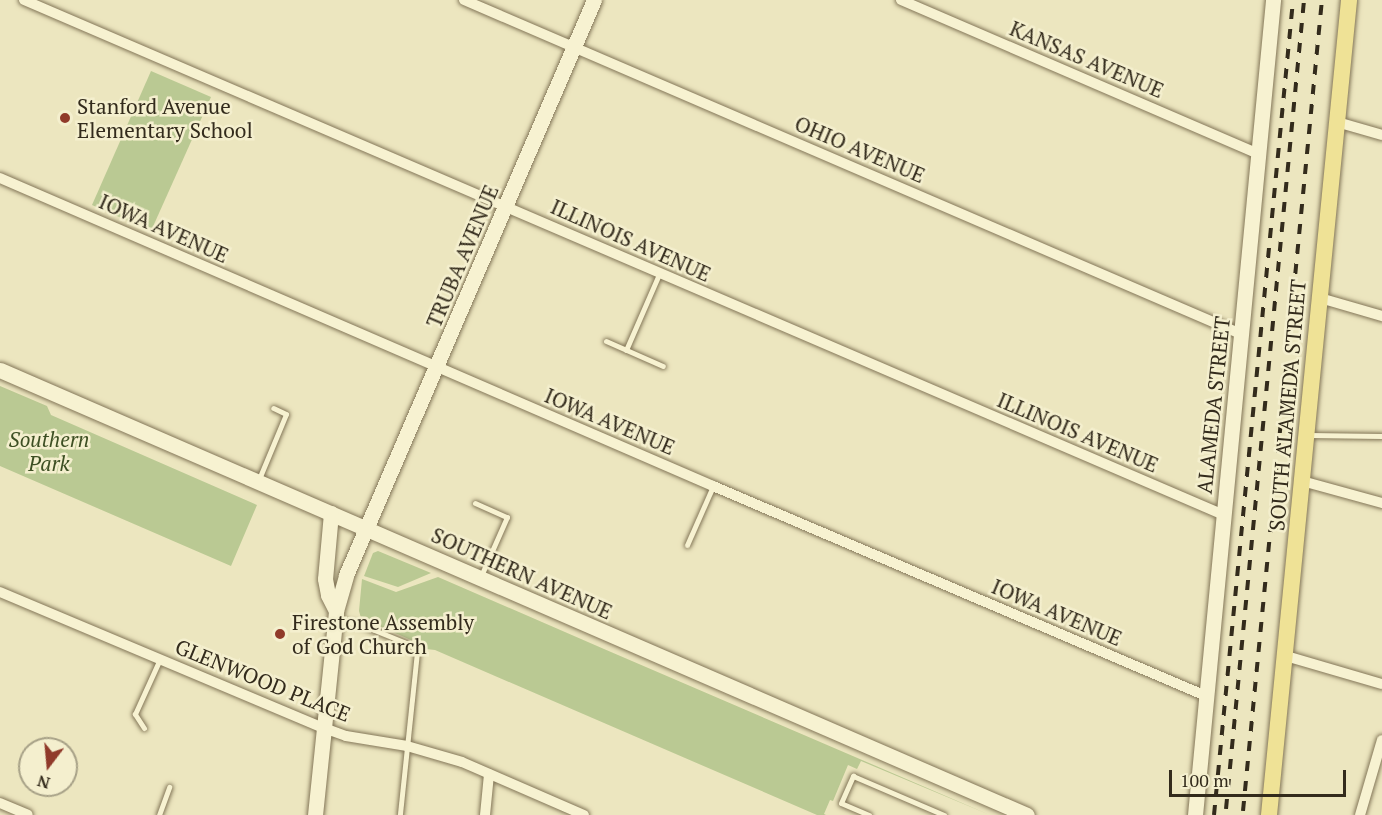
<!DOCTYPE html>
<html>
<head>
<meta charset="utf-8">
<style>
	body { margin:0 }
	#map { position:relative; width:1382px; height:815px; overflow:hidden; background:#ece6bf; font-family:"PT Serif",serif }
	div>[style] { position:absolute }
	.green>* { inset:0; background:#bac993 }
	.roads { filter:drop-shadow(0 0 2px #837658) drop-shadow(0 0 2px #837658) }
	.lane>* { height:5px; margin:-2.5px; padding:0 2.5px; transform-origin:2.5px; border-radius:2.5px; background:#f7f2d1 }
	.street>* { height:10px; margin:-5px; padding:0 5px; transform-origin:5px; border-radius:5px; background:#f7f2d1 }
	.secondary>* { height:15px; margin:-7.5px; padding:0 7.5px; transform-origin:7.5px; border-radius:7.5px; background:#f7f2d1 }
	.primary>* { height:16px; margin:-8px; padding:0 8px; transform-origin:8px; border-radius:8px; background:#efe296 }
	.rail>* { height:4px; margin-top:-2px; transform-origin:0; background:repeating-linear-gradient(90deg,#332b1c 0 10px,transparent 0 20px) }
	.dots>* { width:16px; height:16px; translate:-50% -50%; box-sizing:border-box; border:3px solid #f4efce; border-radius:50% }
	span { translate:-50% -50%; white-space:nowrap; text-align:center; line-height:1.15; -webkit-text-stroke:5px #f4efce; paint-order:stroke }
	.street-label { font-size:21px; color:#332b1c }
	.poi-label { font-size:21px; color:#332b1c }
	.left { translate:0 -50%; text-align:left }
	.park-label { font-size:21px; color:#3d4f23; font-style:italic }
	.north { position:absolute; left:18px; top:737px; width:60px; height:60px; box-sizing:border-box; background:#f4efce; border:2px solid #a7a187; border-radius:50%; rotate:196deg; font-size:16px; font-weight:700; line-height:24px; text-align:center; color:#332b1c }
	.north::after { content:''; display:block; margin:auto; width:21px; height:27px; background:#903a2a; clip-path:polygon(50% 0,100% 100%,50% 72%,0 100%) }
	.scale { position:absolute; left:1169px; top:770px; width:177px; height:27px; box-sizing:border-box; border:3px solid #332b1c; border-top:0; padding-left:8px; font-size:18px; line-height:21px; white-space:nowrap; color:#332b1c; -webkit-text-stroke:4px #f4efce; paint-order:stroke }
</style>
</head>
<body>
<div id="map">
	<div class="green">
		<i style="clip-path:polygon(151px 71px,211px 97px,151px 231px,92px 205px)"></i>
		<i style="clip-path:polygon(0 386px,47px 406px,51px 415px,257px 505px,231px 566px,0 466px)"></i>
		<i style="clip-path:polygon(378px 551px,431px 573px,398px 587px,364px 576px,373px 553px)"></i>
		<i style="clip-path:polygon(438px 577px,604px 649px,990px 815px,861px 761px,857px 769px,848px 765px,833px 801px,830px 800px,824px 814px,826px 815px,817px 815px,435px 650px,417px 648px,411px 640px,361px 618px,359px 611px,362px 579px,396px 592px)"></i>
	</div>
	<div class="roads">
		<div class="lane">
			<i style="left:606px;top:341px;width:62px;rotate:23.7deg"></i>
			<i style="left:626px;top:350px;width:83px;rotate:-66.5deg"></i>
			<i style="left:1309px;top:435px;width:73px;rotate:0.8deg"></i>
			<i style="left:259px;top:479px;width:70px;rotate:-67.4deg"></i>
			<i style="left:286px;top:414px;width:14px;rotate:-155deg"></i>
			<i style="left:475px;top:503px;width:35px;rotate:24deg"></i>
			<i style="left:507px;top:517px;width:64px;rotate:113.8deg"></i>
			<i style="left:687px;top:545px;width:64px;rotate:-66.2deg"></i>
			<i style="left:338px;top:620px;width:25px;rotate:12deg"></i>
			<i style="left:362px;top:625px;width:53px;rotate:22.2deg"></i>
			<i style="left:411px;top:645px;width:9px;rotate:49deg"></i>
			<i style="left:417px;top:652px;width:164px;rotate:96deg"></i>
			<i style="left:144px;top:728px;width:17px;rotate:-123deg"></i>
			<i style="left:135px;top:714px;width:60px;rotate:-65.6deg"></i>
			<i style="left:159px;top:815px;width:30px;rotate:-70deg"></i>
			<i style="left:869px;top:815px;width:30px;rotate:-157deg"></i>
			<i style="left:841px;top:803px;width:30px;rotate:-66deg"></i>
			<i style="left:853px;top:776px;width:99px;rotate:23.2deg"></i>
		</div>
		<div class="street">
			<i style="left:24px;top:0;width:1306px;rotate:23.23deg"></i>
			<i style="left:464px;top:0;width:846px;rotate:23.26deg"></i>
			<i style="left:901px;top:0;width:389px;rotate:23.3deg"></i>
			<i style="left:1337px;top:122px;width:47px;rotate:16.1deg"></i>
			<i style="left:0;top:178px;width:777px;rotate:23.36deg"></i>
			<i style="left:713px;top:486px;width:536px;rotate:23.07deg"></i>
			<i style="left:1320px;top:298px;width:65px;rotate:16.2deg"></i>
			<i style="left:1302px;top:481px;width:83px;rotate:15.4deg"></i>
			<i style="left:0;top:592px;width:351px;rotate:22.8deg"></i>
			<i style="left:324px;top:728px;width:23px;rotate:20deg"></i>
			<i style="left:346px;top:736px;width:62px;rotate:9.3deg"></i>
			<i style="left:407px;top:746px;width:57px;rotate:16.2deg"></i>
			<i style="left:462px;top:762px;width:133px;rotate:23.5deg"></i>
			<i style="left:1286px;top:656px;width:100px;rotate:16.3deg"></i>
			<i style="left:0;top:803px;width:30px;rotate:23deg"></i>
			<i style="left:485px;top:815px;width:41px;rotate:-84.4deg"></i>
			<i style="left:1360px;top:815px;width:78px;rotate:-73.7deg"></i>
		</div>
		<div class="secondary">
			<i style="left:0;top:370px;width:1119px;rotate:23.43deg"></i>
			<i style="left:331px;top:513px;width:66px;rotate:95.2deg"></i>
			<i style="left:325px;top:579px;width:16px;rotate:79deg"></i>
			<i style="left:328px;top:595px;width:18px;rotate:63deg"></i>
			<i style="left:315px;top:815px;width:205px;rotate:-84.1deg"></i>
			<i style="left:336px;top:611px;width:37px;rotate:-74deg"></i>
			<i style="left:346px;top:575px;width:626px;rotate:-66.67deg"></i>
			<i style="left:1195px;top:815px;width:819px;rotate:-84.53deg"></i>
		</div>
		<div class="primary">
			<i style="left:1269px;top:815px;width:819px;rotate:-84.39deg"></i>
		</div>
	</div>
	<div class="rail">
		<i style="left:1226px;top:809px;width:813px;rotate:-84.49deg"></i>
		<i style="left:1243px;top:811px;width:815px;rotate:-84.44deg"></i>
		<i style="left:1214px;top:815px;width:819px;rotate:-84.46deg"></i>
	</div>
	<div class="dots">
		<i style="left:65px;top:118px;background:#903a2a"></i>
		<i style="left:280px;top:634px;background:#903a2a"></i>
	</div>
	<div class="street-label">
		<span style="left:1087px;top:59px;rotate:23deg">KANSAS AVENUE</span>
		<span style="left:860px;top:149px;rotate:23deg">OHIO AVENUE</span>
		<span style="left:164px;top:228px;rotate:24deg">IOWA AVENUE</span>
		<span style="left:631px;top:240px;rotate:24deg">ILLINOIS AVENUE</span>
		<span style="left:462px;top:256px;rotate:-67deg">TRUBA AVENUE</span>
		<span style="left:1213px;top:405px;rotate:-84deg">ALAMEDA STREET</span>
		<span style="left:1287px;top:405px;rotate:-85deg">SOUTH ALAMEDA STREET</span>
		<span style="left:610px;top:421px;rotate:23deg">IOWA AVENUE</span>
		<span style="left:1078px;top:432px;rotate:23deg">ILLINOIS AVENUE</span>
		<span style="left:522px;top:573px;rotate:24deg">SOUTHERN AVENUE</span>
		<span style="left:1057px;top:612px;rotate:23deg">IOWA AVENUE</span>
		<span style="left:263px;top:680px;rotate:22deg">GLENWOOD PLACE</span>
	</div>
	<div class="poi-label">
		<span class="left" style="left:77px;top:118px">Stanford Avenue<br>Elementary School</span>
		<span class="left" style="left:292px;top:634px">Firestone Assembly<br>of God Church</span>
	</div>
	<div class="park-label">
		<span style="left:49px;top:451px">Southern<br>Park</span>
	</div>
	<div class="north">N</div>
	<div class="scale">100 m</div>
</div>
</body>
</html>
